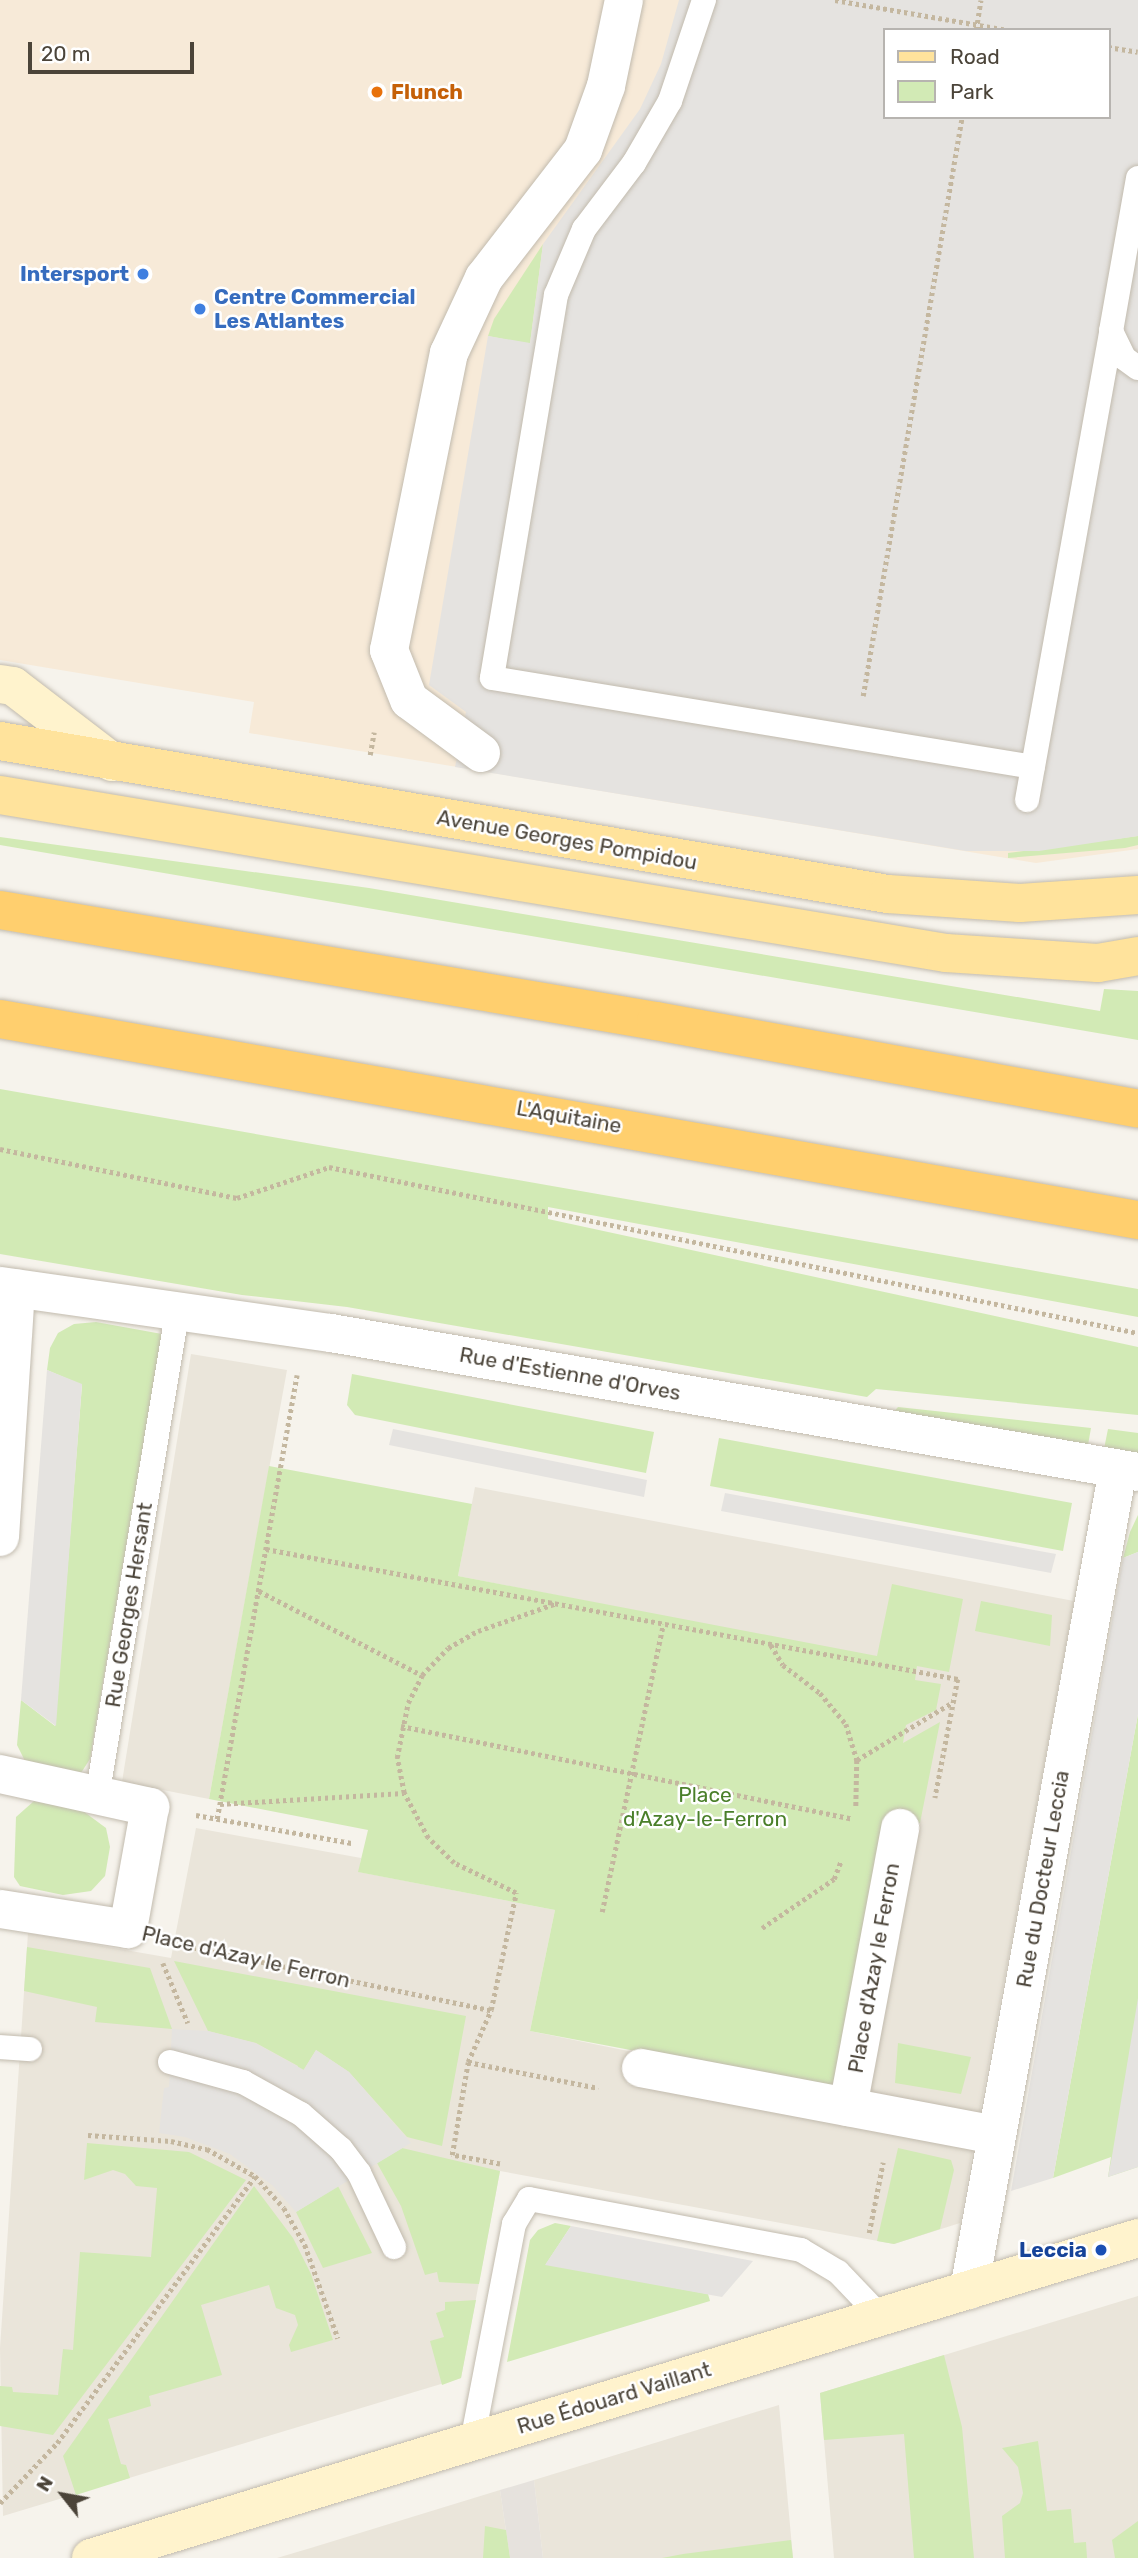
<!DOCTYPE html>
<html>
<head>
<meta charset="utf-8">
<style>
	body { margin:0 }
	#map { position:relative; width:1138px; height:2558px; overflow:hidden; background:#f6f3ec; font-family:Rubik,sans-serif }
	div>[style] { position:absolute }
	.residential>* { inset:0; background:#eae5da }
	.commercial>* { inset:0; background:#f7ead8 }
	.industrial>* { inset:0; background:#e6e2dd }
	.green>* { inset:0; background:#d2eab5 }
	.parking>* { inset:0; background:#e5e3e0 }
	.path>* { height:4.5px; margin-top:-2.25px; transform-origin:0; background:repeating-linear-gradient(90deg,#c4b79f 0 3.5px,transparent 0 7px) }
	.roads { filter:drop-shadow(0 0 2px #c2bbae) drop-shadow(0 0 2px #c2bbae) }
	.lane>* { height:24px; margin:-12px; padding:0 12px; transform-origin:12px; border-radius:12px; background:#fff }
	.street>* { height:38px; margin:-19px; padding:0 19px; transform-origin:19px; border-radius:19px; background:#fff }
	.secondary>* { height:38px; margin:-19px; padding:0 19px; transform-origin:19px; border-radius:19px; background:#fff3cd }
	.primary>* { height:38px; margin:-19px; padding:0 19px; transform-origin:19px; border-radius:19px; background:#ffe39c }
	.highway>* { height:38px; margin:-19px; padding:0 19px; transform-origin:19px; border-radius:19px; background:#ffcf6e }
	.dots>* { width:19px; height:19px; translate:-50% -50%; box-sizing:border-box; border:4px solid #fff; border-radius:50% }
	span { translate:-50% -50%; white-space:nowrap; text-align:center; line-height:1.15; -webkit-text-stroke:5px #fff; paint-order:stroke }
	.food-label { font-size:21px; color:#c56008; font-weight:700 }
	.left { translate:0 -50%; text-align:left }
	.shop-label { font-size:21px; color:#366cbe; font-weight:700 }
	.right { translate:-100% -50%; text-align:right }
	.street-label { font-size:21px; color:#4b4439 }
	.park-label { font-size:21px; color:#4a7f2a }
	.transit-label { font-size:21px; color:#164399; font-weight:700 }
	.legend { position:absolute; left:883px; top:28px; width:228px; height:91px; box-sizing:border-box; background:#fff; border:2px solid #b7b4b0; margin:0; padding:9px 12px; list-style:none; font-size:21px; color:#4b4439 }
	.legend li { display:flex; align-items:center; gap:14px; height:35px }
	.legend b { width:35px; border:2px solid #b7b4b0 }
	.north { position:absolute; left:28px; top:2460px; width:70px; height:70px; -webkit-text-stroke:5px #fff; paint-order:stroke; rotate:301deg; font-size:19px; font-weight:700; line-height:28px; text-align:center; color:#4b4439 }
	.north::after { content:''; display:block; margin:auto; width:24px; height:32px; background:#4b4439; clip-path:polygon(50% 0,100% 100%,50% 72%,0 100%) }
	.scale { position:absolute; left:28px; top:42px; width:166px; height:32px; box-sizing:border-box; border:4px solid #4b4439; border-top:0; padding-left:9px; font-size:21px; line-height:24px; white-space:nowrap; color:#4b4439; -webkit-text-stroke:5px #fff; paint-order:stroke }
</style>
</head>
<body>
<div id="map">
	<div class="residential">
		<i style="clip-path:polygon(191px 1354px,287px 1370px,209px 1799px,122px 1782px)"></i>
		<i style="clip-path:polygon(475px 1487px,1074px 1601px,979px 2116px,869px 2094px,920px 1824px,888px 1817px,917px 1666px,458px 1576px)"></i>
		<i style="clip-path:polygon(196px 1828px,361px 1858px,359px 1872px,555px 1910px,530px 2031px,633px 2052px,627px 2084px,973px 2148px,960px 2223px,894px 2244px,500px 2171px,461px 2378px,3px 2516px,0 2348px,28px 1933px,171px 1958px)"></i>
		<i style="clip-path:polygon(1138px 2296px,1138px 2558px,834px 2558px,820px 2393px)"></i>
		<i style="clip-path:polygon(779px 2405px,793px 2558px,543px 2558px,534px 2480px)"></i>
		<i style="clip-path:polygon(500px 2490px,510px 2558px,277px 2558px,314px 2547px)"></i>
	</div>
	<div class="commercial">
		<i style="clip-path:polygon(evenodd,0 0,1138px 0,1138px 849px,1036px 863px,427px 762px,249px 733px,254px 702px,0 660px,0 0,884px 30px,1108px 30px,1108px 117px,884px 117px,884px 30px)"></i>
	</div>
	<div class="industrial">
		<i style="clip-path:polygon(534px 2480px,543px 2558px,510px 2558px,500px 2490px)"></i>
	</div>
	<div class="green">
		<i style="clip-path:polygon(543px 244px,530px 344px,488px 336px,494px 319px)"></i>
		<i style="clip-path:polygon(1138px 836px,1138px 845px,1125px 848px,1008px 858px,1008px 853px)"></i>
		<i style="clip-path:polygon(0 837px,369px 888px,1100px 1011px,1104px 989px,1138px 991px,1138px 1040px,0 845px)"></i>
		<i style="clip-path:polygon(0 1089px,1138px 1289px,1138px 1317px,548px 1207px,548px 1219px,1138px 1347px,1138px 1415px,876px 1389px,867px 1397px,347px 1307px,242px 1295px,0 1254px)"></i>
		<i style="clip-path:polygon(96px 1322px,162px 1334px,90px 1759px,79px 1776px,27px 1765px,17px 1745px,21px 1700px,55px 1726px,82px 1385px,47px 1370px,50px 1348px,58px 1333px,74px 1324px)"></i>
		<i style="clip-path:polygon(352px 1374px,654px 1432px,646px 1473px,355px 1415px,347px 1405px)"></i>
		<i style="clip-path:polygon(898px 1407px,1091px 1428px,1088px 1445px,893px 1413px)"></i>
		<i style="clip-path:polygon(1108px 1429px,1138px 1433px,1138px 1454px,1104px 1449px)"></i>
		<i style="clip-path:polygon(719px 1438px,1072px 1503px,1063px 1551px,710px 1486px)"></i>
		<i style="clip-path:polygon(269px 1466px,472px 1504px,458px 1576px,877px 1656px,892px 1584px,963px 1599px,949px 1672px,917px 1666px,915px 1680px,941px 1684px,936px 1710px,906px 1725px,903px 1743px,940px 1722px,920px 1823px,889px 1817px,836px 2089px,530px 2031px,555px 1910px,358px 1872px,368px 1830px,209px 1799px)"></i>
		<i style="clip-path:polygon(1138px 1515px,1138px 1552px,1123px 1558px,1130px 1532px)"></i>
		<i style="clip-path:polygon(981px 1601px,1052px 1615px,1050px 1646px,975px 1631px)"></i>
		<i style="clip-path:polygon(1138px 1714px,1138px 2167px,1108px 2177px,1111px 2157px,1053px 2178px)"></i>
		<i style="clip-path:polygon(34px 1801px,83px 1811px,106px 1828px,110px 1847px,105px 1876px,91px 1891px,63px 1895px,20px 1886px,14px 1877px,16px 1817px)"></i>
		<i style="clip-path:polygon(27px 1947px,150px 1968px,172px 2029px,95px 2022px,97px 2007px,24px 1991px)"></i>
		<i style="clip-path:polygon(174px 1961px,466px 2016px,442px 2146px,407px 2137px,349px 2072px,316px 2050px,294px 2085px,298px 2066px,256px 2043px,208px 2031px)"></i>
		<i style="clip-path:polygon(898px 2043px,971px 2057px,961px 2094px,895px 2083px)"></i>
		<i style="clip-path:polygon(87px 2143px,189px 2152px,246px 2180px,53px 2435px,0 2426px,0 2386px,12px 2387px,13px 2392px,58px 2395px,63px 2349px,73px 2350px,80px 2252px,151px 2257px,157px 2188px,136px 2186px,125px 2174px,113px 2170px,84px 2180px)"></i>
		<i style="clip-path:polygon(402px 2148px,500px 2171px,479px 2284px,439px 2282px,437px 2272px,425px 2275px,401px 2206px,377px 2163px)"></i>
		<i style="clip-path:polygon(898px 2148px,951px 2160px,954px 2170px,940px 2229px,894px 2244px,877px 2241px)"></i>
		<i style="clip-path:polygon(254px 2186px,293px 2238px,311px 2274px,333px 2340px,291px 2352px,289px 2345px,298px 2325px,295px 2315px,276px 2308px,269px 2285px,201px 2305px,222px 2375px,149px 2396px,151px 2406px,108px 2419px,121px 2464px,126px 2465px,130px 2478px,76px 2495px,63px 2456px)"></i>
		<i style="clip-path:polygon(338px 2186px,372px 2253px,323px 2268px,296px 2212px)"></i>
		<i style="clip-path:polygon(555px 2223px,571px 2226px,546px 2264px,708px 2294px,710px 2301px,507px 2362px,530px 2240px,538px 2230px)"></i>
		<i style="clip-path:polygon(476px 2300px,461px 2378px,442px 2385px,430px 2341px,444px 2337px,436px 2313px,445px 2310px,445px 2302px)"></i>
		<i style="clip-path:polygon(944px 2355px,962px 2427px,974px 2558px,914px 2558px,904px 2434px,824px 2440px,820px 2393px)"></i>
		<i style="clip-path:polygon(1038px 2441px,1047px 2511px,1071px 2509px,1074px 2543px,1086px 2542px,1087px 2558px,1005px 2558px,1002px 2516px,1020px 2503px,1023px 2493px,1018px 2467px,1002px 2448px)"></i>
		<i style="clip-path:polygon(1138px 2521px,1138px 2558px,1115px 2558px,1112px 2540px)"></i>
		<i style="clip-path:polygon(485px 2526px,506px 2530px,510px 2558px,483px 2558px)"></i>
		<i style="clip-path:polygon(791px 2540px,793px 2558px,662px 2558px,683px 2554px)"></i>
	</div>
	<div class="parking">
		<i style="clip-path:polygon(evenodd,679px 0,1138px 0,1138px 836px,1039px 851px,966px 851px,455px 767px,466px 712px,429px 685px,488px 336px,530px 343px,543px 244px,640px 109px,661px 64px,679px 0,884px 30px,1108px 30px,1108px 117px,884px 117px,884px 30px)"></i>
		<i style="clip-path:polygon(47px 1370px,82px 1384px,56px 1726px,21px 1700px)"></i>
		<i style="clip-path:polygon(393px 1429px,647px 1480px,644px 1497px,389px 1445px)"></i>
		<i style="clip-path:polygon(725px 1493px,1056px 1554px,1051px 1573px,721px 1511px)"></i>
		<i style="clip-path:polygon(1138px 1552px,1138px 1714px,1053px 2178px,1011px 2191px,1123px 1558px)"></i>
		<i style="clip-path:polygon(1138px 1998px,1138px 2167px,1108px 2177px,1112px 2156px)"></i>
		<i style="clip-path:polygon(172px 2029px,208px 2031px,255px 2043px,304px 2070px,316px 2050px,349px 2072px,411px 2143px,296px 2212px,272px 2185px,230px 2154px,185px 2137px,159px 2133px,164px 2088px,169px 2087px)"></i>
		<i style="clip-path:polygon(571px 2226px,753px 2261px,722px 2297px,545px 2265px)"></i>
	</div>
	<div class="path">
		<i style="left:835px;top:0;width:175px;rotate:9.9deg"></i>
		<i style="left:976px;top:30px;width:30px;rotate:-81deg"></i>
		<i style="left:1108px;top:47px;width:30px;rotate:9deg"></i>
		<i style="left:863px;top:696px;width:587px;rotate:-80.3deg"></i>
		<i style="left:370px;top:755px;width:23px;rotate:-80deg"></i>
		<i style="left:0;top:1149px;width:242px;rotate:11.7deg"></i>
		<i style="left:237px;top:1198px;width:97px;rotate:-18.6deg"></i>
		<i style="left:329px;top:1167px;width:826px;rotate:11.6deg"></i>
		<i style="left:266px;top:1549px;width:704px;rotate:10.64deg"></i>
		<i style="left:958px;top:1679px;width:121px;rotate:100.9deg"></i>
		<i style="left:259px;top:1591px;width:183px;rotate:27.3deg"></i>
		<i style="left:771px;top:1645px;width:23px;rotate:59deg"></i>
		<i style="left:783px;top:1665px;width:46px;rotate:37.1deg"></i>
		<i style="left:820px;top:1693px;width:40px;rotate:50deg"></i>
		<i style="left:846px;top:1724px;width:38px;rotate:73deg"></i>
		<i style="left:857px;top:1760px;width:46px;rotate:91.2deg"></i>
		<i style="left:401px;top:1726px;width:461px;rotate:11.6deg"></i>
		<i style="left:857px;top:1760px;width:112px;rotate:-31.1deg"></i>
		<i style="left:220px;top:1804px;width:184px;rotate:-3.4deg"></i>
		<i style="left:196px;top:1815px;width:158px;rotate:10.2deg"></i>
		<i style="left:217px;top:1819px;width:451px;rotate:-79.8deg"></i>
		<i style="left:602px;top:1912px;width:294px;rotate:-78deg"></i>
		<i style="left:762px;top:1928px;width:87px;rotate:-34.2deg"></i>
		<i style="left:834px;top:1879px;width:19px;rotate:-69deg"></i>
		<i style="left:172px;top:1943px;width:326px;rotate:11.9deg"></i>
		<i style="left:163px;top:1963px;width:65px;rotate:67.4deg"></i>
		<i style="left:468px;top:2062px;width:133px;rotate:11.3deg"></i>
		<i style="left:88px;top:2135px;width:83px;rotate:4.1deg"></i>
		<i style="left:171px;top:2141px;width:37px;rotate:13deg"></i>
		<i style="left:207px;top:2149px;width:55px;rotate:29.4deg"></i>
		<i style="left:255px;top:2176px;width:43px;rotate:47.8deg"></i>
		<i style="left:284px;top:2208px;width:43px;rotate:60.4deg"></i>
		<i style="left:305px;top:2245px;width:99px;rotate:70.5deg"></i>
		<i style="left:500px;top:2164px;width:49px;rotate:-169.4deg"></i>
		<i style="left:452px;top:2155px;width:94px;rotate:-80.2deg"></i>
		<i style="left:468px;top:2062px;width:57px;rotate:-66.1deg"></i>
		<i style="left:491px;top:2010px;width:120px;rotate:-77.9deg"></i>
		<i style="left:516px;top:1893px;width:69px;rotate:-154.2deg"></i>
		<i style="left:454px;top:1863px;width:36px;rotate:-136deg"></i>
		<i style="left:428px;top:1838px;width:51px;rotate:-118.1deg"></i>
		<i style="left:404px;top:1793px;width:36px;rotate:-101deg"></i>
		<i style="left:397px;top:1758px;width:56px;rotate:-78.7deg"></i>
		<i style="left:408px;top:1703px;width:31px;rotate:-63deg"></i>
		<i style="left:422px;top:1675px;width:37px;rotate:-46deg"></i>
		<i style="left:448px;top:1648px;width:34px;rotate:-30deg"></i>
		<i style="left:478px;top:1631px;width:81px;rotate:-19.6deg"></i>
		<i style="left:869px;top:2233px;width:72px;rotate:-78.8deg"></i>
		<i style="left:0;top:2503px;width:83px;rotate:-46.5deg"></i>
		<i style="left:57px;top:2443px;width:332px;rotate:-53.4deg"></i>
	</div>
	<div class="roads">
		<div class="lane">
			<i style="left:704px;top:0;width:107px;rotate:108.6deg"></i>
			<i style="left:670px;top:101px;width:72px;rotate:120.1deg"></i>
			<i style="left:634px;top:163px;width:83px;rotate:127.1deg"></i>
			<i style="left:584px;top:229px;width:72px;rotate:113deg"></i>
			<i style="left:556px;top:295px;width:388px;rotate:99.5deg"></i>
			<i style="left:492px;top:678px;width:548px;rotate:9.34deg"></i>
			<i style="left:1138px;top:178px;width:155px;rotate:100deg"></i>
			<i style="left:1111px;top:331px;width:30px;rotate:64deg"></i>
			<i style="left:1124px;top:358px;width:17px;rotate:36deg"></i>
			<i style="left:1027px;top:800px;width:476px;rotate:-79.8deg"></i>
			<i style="left:97px;top:1797px;width:490px;rotate:-80.6deg"></i>
			<i style="left:0;top:2047px;width:30px;rotate:4deg"></i>
			<i style="left:170px;top:2062px;width:76px;rotate:15.3deg"></i>
			<i style="left:243px;top:2082px;width:66px;rotate:28.9deg"></i>
			<i style="left:301px;top:2114px;width:53px;rotate:41.2deg"></i>
			<i style="left:341px;top:2149px;width:30px;rotate:53deg"></i>
			<i style="left:359px;top:2173px;width:82px;rotate:64.7deg"></i>
			<i style="left:472px;top:2442px;width:222px;rotate:-79.1deg"></i>
			<i style="left:514px;top:2224px;width:29px;rotate:-59deg"></i>
			<i style="left:529px;top:2199px;width:277px;rotate:10.6deg"></i>
			<i style="left:801px;top:2250px;width:43px;rotate:30.7deg"></i>
			<i style="left:838px;top:2272px;width:61px;rotate:46.3deg"></i>
		</div>
		<div class="street">
			<i style="left:481px;top:753px;width:89px;rotate:-143.6deg"></i>
			<i style="left:409px;top:700px;width:54px;rotate:-111.8deg"></i>
			<i style="left:389px;top:650px;width:303px;rotate:-78.6deg"></i>
			<i style="left:449px;top:353px;width:83px;rotate:-65deg"></i>
			<i style="left:484px;top:278px;width:162px;rotate:-52.3deg"></i>
			<i style="left:583px;top:150px;width:68px;rotate:-70.2deg"></i>
			<i style="left:606px;top:86px;width:88px;rotate:-78.2deg"></i>
			<i style="left:0;top:1286px;width:334px;rotate:8.1deg"></i>
			<i style="left:331px;top:1333px;width:819px;rotate:9.77deg"></i>
			<i style="left:0;top:1537px;width:249px;rotate:-86.3deg"></i>
			<i style="left:0;top:1774px;width:154px;rotate:12.4deg"></i>
			<i style="left:150px;top:1807px;width:124px;rotate:100.2deg"></i>
			<i style="left:128px;top:1929px;width:130px;rotate:-171.1deg"></i>
			<i style="left:641px;top:2068px;width:362px;rotate:10.7deg"></i>
			<i style="left:848px;top:2107px;width:284px;rotate:-79.4deg"></i>
			<i style="left:969px;top:2290px;width:834px;rotate:-79.71deg"></i>
		</div>
		<div class="secondary">
			<i style="left:0;top:684px;width:13px;rotate:9deg"></i>
			<i style="left:13px;top:686px;width:125px;rotate:37.5deg"></i>
			<i style="left:91px;top:2558px;width:1095px;rotate:-16.99deg"></i>
		</div>
		<div class="primary">
			<i style="left:0;top:741px;width:901px;rotate:9.78deg"></i>
			<i style="left:888px;top:894px;width:132px;rotate:3.9deg"></i>
			<i style="left:1020px;top:903px;width:118px;rotate:-3.9deg"></i>
			<i style="left:0;top:795px;width:959px;rotate:9.48deg"></i>
			<i style="left:946px;top:953px;width:152px;rotate:3.8deg"></i>
			<i style="left:1098px;top:963px;width:41px;rotate:-9.9deg"></i>
		</div>
		<div class="highway">
			<i style="left:0;top:910px;width:665px;rotate:9.6deg"></i>
			<i style="left:656px;top:1021px;width:490px;rotate:10.3deg"></i>
			<i style="left:0;top:1019px;width:1156px;rotate:10.02deg"></i>
		</div>
	</div>
	<div class="dots">
		<i style="left:377px;top:92px;background:#e8710a"></i>
		<i style="left:143px;top:274px;background:#3f7fe0"></i>
		<i style="left:200px;top:309px;background:#3f7fe0"></i>
		<i style="left:1101px;top:2250px;background:#1a4fb4"></i>
	</div>
	<div class="food-label">
		<span class="left" style="left:391px;top:92px">Flunch</span>
	</div>
	<div class="shop-label">
		<span class="right" style="left:129px;top:274px">Intersport</span>
		<span class="left" style="left:214px;top:309px">Centre Commercial<br>Les Atlantes</span>
	</div>
	<div class="street-label">
		<span style="left:567px;top:840px;rotate:10deg">Avenue Georges Pompidou</span>
		<span style="left:569px;top:1117px;rotate:10deg">L'Aquitaine</span>
		<span style="left:570px;top:1374px;rotate:10deg">Rue d'Estienne d'Orves</span>
		<span style="left:129px;top:1605px;rotate:-81deg">Rue Georges Hersant</span>
		<span style="left:1043px;top:1879px;rotate:-80deg">Rue du Docteur Leccia</span>
		<span style="left:246px;top:1957px;rotate:13deg">Place d'Azay le Ferron</span>
		<span style="left:874px;top:1968px;rotate:-80deg">Place d'Azay le Ferron</span>
		<span style="left:614px;top:2398px;rotate:-17deg">Rue Édouard Vaillant</span>
	</div>
	<div class="park-label">
		<span style="left:705px;top:1807px">Place<br>d'Azay-le-Ferron</span>
	</div>
	<div class="transit-label">
		<span class="right" style="left:1087px;top:2250px">Leccia</span>
	</div>
	<ul class="legend">
	<li><b style="height:9px;background:#ffe39c"></b>Road</li>
	<li><b style="height:19px;background:#d2eab5"></b>Park</li>
	</ul>
	<div class="north">N</div>
	<div class="scale">20 m</div>
</div>
</body>
</html>
